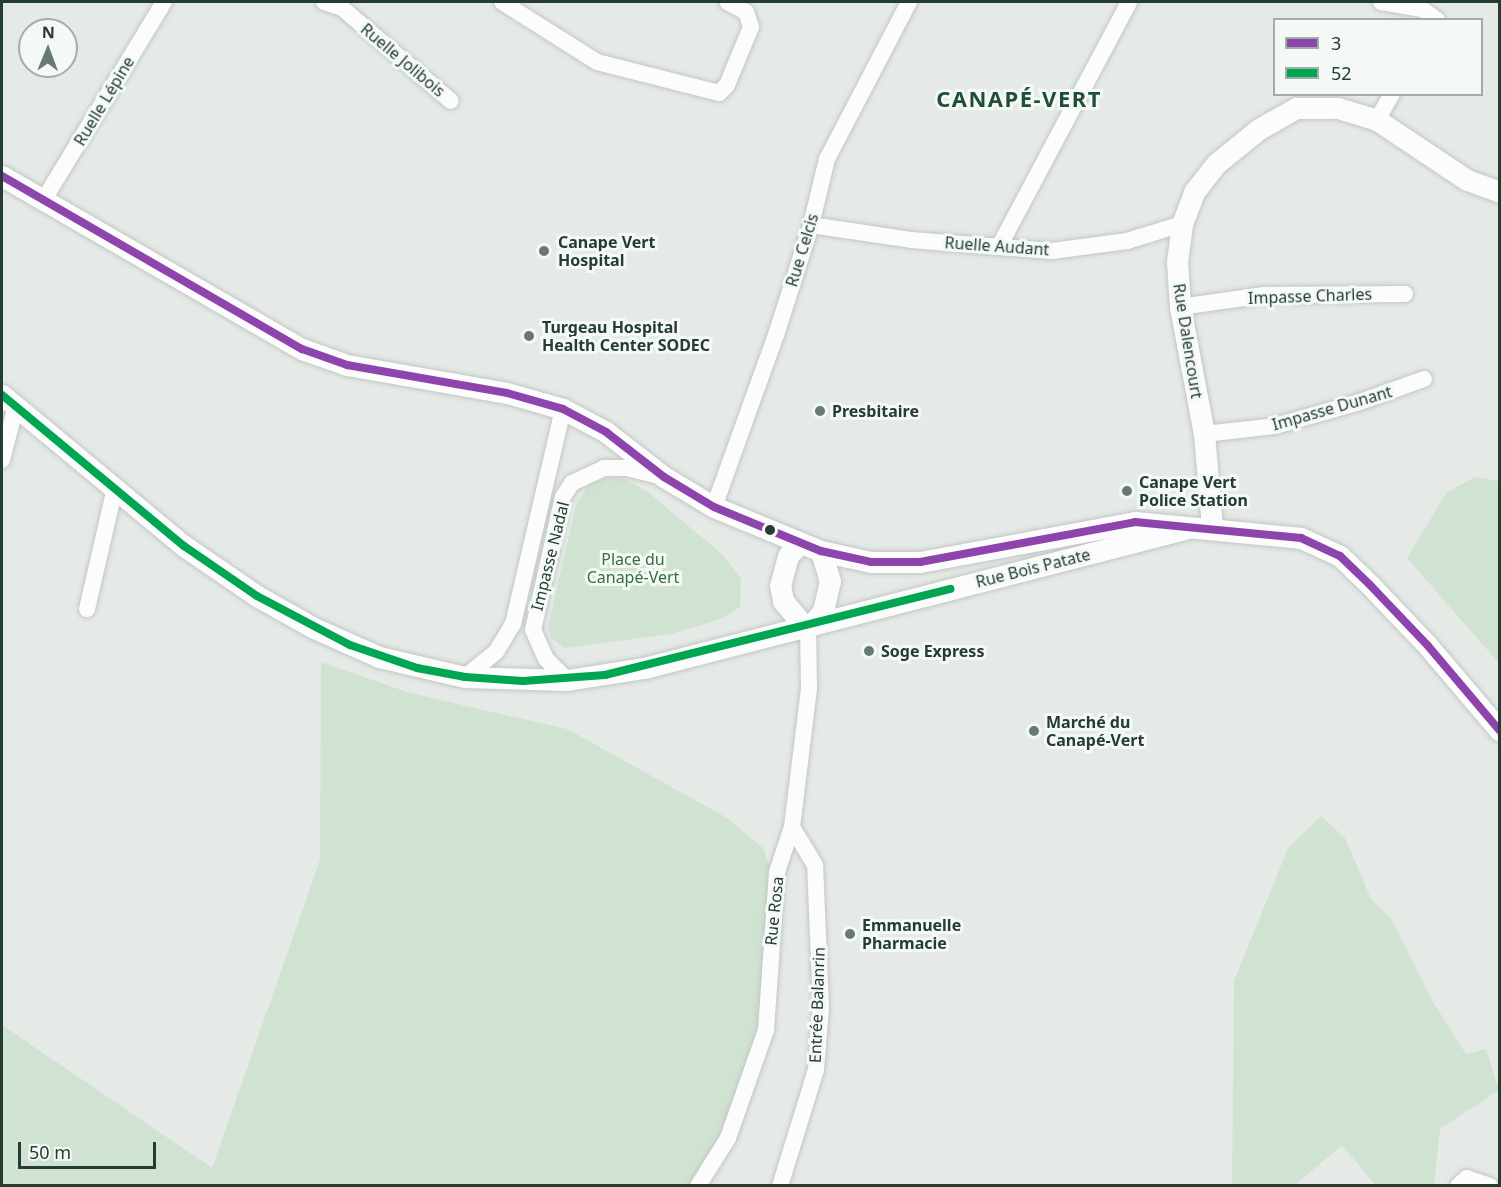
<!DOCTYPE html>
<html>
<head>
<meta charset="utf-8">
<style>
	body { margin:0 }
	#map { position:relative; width:1501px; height:1187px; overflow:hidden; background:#e5eae7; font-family:"Noto Sans",sans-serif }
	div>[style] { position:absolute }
	.green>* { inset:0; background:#d0e2d2 }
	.roads { filter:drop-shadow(0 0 2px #c2c7c4) drop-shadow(0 0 2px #c2c7c4) }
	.minor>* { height:16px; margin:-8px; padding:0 8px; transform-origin:8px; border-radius:8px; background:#fbfcfb }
	.tertiary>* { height:21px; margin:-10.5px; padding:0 10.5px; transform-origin:10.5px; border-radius:10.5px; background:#fbfcfb }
	.bus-1>* { height:8px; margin:-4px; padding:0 4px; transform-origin:4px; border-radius:4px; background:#8e44ad }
	.bus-2>* { height:8px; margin:-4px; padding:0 4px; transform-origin:4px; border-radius:4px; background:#00a651 }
	.dots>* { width:16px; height:16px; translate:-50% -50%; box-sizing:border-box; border:3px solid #f4f9f5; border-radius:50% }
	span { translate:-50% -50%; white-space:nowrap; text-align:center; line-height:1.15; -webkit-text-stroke:6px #f4f9f5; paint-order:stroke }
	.street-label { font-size:16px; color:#243c32 }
	.poi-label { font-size:16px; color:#243c32; font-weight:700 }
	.left { translate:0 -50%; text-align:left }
	.park-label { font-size:16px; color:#31713f }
	.district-label { font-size:22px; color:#214d3b; font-weight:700; letter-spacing:1.5px }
	.frame { position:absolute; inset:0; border:3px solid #243c32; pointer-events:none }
	.legend { position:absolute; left:1273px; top:18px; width:210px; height:78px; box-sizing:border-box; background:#f4f9f5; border:2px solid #a1ada7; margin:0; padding:8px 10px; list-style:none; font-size:18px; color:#243c32 }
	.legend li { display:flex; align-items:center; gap:12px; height:30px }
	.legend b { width:30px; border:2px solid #a1ada7 }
	.north { position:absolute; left:18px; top:18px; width:60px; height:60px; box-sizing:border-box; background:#f4f9f5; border:2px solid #a1ada7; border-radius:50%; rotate:1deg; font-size:16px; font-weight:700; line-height:24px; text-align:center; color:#243c32 }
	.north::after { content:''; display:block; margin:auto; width:21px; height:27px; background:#687971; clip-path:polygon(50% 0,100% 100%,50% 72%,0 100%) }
	.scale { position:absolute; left:18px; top:1142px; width:138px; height:27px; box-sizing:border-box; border:3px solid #243c32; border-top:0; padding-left:8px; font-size:18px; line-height:21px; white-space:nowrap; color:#243c32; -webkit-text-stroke:4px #f4f9f5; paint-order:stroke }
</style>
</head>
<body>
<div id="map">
	<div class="green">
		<i style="clip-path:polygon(1475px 477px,1499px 481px,1499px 663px,1407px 558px,1447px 492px)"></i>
		<i style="clip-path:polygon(606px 478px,626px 479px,649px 493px,723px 555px,741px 579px,740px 607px,721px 619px,671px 634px,564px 648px,552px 639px,548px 627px,577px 502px,590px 484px)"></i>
		<i style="clip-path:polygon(321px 662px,410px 693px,567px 729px,727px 818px,763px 848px,782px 902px,750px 1099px,694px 1185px,2px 1185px,2px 1025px,212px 1168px,320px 860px)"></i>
		<i style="clip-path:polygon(1321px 816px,1345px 838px,1371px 899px,1392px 920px,1433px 1002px,1466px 1054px,1486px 1049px,1499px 1090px,1440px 1129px,1434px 1185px,1375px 1185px,1342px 1145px,1295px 1185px,1232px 1185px,1234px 981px,1288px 848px)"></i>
	</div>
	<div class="roads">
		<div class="minor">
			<i style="left:324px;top:2px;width:19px;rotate:18deg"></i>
			<i style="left:342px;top:8px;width:143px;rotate:40.5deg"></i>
			<i style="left:502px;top:2px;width:112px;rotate:32.3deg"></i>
			<i style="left:597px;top:62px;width:126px;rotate:14.3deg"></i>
			<i style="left:719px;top:93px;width:11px;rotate:-45deg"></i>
			<i style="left:727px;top:85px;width:63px;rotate:-67.5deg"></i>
			<i style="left:751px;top:27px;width:16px;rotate:-108deg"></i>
			<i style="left:746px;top:12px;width:21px;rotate:-152deg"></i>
			<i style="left:1381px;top:2px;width:42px;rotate:9.7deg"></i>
			<i style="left:1422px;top:9px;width:19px;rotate:36deg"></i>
			<i style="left:1377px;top:120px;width:30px;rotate:-60deg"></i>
			<i style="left:43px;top:201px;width:233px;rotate:-58.7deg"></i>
			<i style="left:811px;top:225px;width:101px;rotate:8.5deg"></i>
			<i style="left:911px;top:240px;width:141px;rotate:4.5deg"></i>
			<i style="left:1052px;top:251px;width:76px;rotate:-7.6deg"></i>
			<i style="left:1127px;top:241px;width:58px;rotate:-17.2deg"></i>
			<i style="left:1000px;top:245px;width:275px;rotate:-62deg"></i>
			<i style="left:1180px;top:307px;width:85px;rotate:-8.1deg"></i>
			<i style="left:1264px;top:295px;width:141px;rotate:-0.4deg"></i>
			<i style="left:1204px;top:434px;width:71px;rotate:-6.4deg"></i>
			<i style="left:1275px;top:426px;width:88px;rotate:-15.8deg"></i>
			<i style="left:1360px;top:402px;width:68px;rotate:-19.8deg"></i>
			<i style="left:2px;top:460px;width:56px;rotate:-75.5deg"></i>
			<i style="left:714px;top:507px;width:183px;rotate:-70.2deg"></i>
			<i style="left:776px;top:335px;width:115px;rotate:-72.3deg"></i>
			<i style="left:811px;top:225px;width:68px;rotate:-76.4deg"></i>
			<i style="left:827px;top:159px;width:177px;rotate:-62.4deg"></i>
			<i style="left:87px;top:609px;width:124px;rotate:-77deg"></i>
			<i style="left:465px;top:677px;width:40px;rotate:-39deg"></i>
			<i style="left:496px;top:652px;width:33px;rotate:-59deg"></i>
			<i style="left:513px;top:624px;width:221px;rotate:-76.9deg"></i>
			<i style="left:567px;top:680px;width:30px;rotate:-135deg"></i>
			<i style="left:546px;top:659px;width:32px;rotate:-114deg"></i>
			<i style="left:533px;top:630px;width:136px;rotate:-77.3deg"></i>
			<i style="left:563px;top:497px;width:17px;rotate:-57deg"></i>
			<i style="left:572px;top:483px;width:35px;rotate:-25deg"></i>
			<i style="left:604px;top:468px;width:23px"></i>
			<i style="left:627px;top:468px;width:34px;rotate:14deg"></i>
			<i style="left:698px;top:1186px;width:57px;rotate:-58deg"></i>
			<i style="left:728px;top:1138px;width:114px;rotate:-70.6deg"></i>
			<i style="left:766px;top:1030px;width:158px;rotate:-86deg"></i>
			<i style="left:777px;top:872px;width:47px;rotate:-71.6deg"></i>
			<i style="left:792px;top:827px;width:140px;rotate:-83deg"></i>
			<i style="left:809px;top:688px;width:63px;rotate:-90.9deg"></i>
			<i style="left:780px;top:1186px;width:121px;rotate:-72.8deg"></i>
			<i style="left:816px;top:1070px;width:63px;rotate:-85.5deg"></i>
			<i style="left:821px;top:1007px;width:142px;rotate:-92.4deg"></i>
			<i style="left:815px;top:865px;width:44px;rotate:-121.2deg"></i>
			<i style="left:1458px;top:1186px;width:12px;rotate:-42deg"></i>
			<i style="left:1467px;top:1178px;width:24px;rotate:19deg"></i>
		</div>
		<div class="tertiary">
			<i style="left:2px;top:176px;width:346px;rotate:30deg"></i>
			<i style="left:302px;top:349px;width:48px;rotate:19.6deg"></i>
			<i style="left:347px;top:365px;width:162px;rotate:9.9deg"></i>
			<i style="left:507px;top:393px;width:58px;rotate:15.9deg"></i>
			<i style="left:563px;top:409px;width:49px;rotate:28.1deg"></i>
			<i style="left:606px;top:432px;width:73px;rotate:37.8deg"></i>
			<i style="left:664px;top:477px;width:58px;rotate:31deg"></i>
			<i style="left:714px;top:507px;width:116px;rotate:22.4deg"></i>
			<i style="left:821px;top:551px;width:51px;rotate:12.4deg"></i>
			<i style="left:871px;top:562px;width:49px"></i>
			<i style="left:920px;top:562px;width:219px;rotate:-10.5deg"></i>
			<i style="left:1135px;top:522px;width:167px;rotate:5.5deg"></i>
			<i style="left:1301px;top:538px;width:43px;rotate:24.8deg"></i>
			<i style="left:1340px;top:556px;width:42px;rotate:44deg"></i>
			<i style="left:1370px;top:585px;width:84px;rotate:46.4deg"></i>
			<i style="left:1428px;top:646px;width:111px;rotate:49.7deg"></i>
			<i style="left:2px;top:395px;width:236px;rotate:39.7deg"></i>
			<i style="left:184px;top:546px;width:88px;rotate:34.4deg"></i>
			<i style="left:257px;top:596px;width:65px;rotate:29.3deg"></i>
			<i style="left:314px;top:628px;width:71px;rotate:24deg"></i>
			<i style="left:379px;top:657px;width:88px;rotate:13.1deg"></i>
			<i style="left:465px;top:677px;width:102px;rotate:1.7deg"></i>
			<i style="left:567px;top:680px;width:78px;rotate:-8.9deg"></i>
			<i style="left:644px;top:668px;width:559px;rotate:-14.41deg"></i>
			<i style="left:1212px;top:527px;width:93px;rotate:-94.9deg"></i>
			<i style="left:1204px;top:434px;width:129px;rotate:-100.7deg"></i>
			<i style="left:1180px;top:307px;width:46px;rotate:-93.7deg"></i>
			<i style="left:1177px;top:261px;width:37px;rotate:-82deg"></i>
			<i style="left:1182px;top:224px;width:34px;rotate:-69deg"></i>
			<i style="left:1194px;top:192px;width:37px;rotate:-52deg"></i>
			<i style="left:1217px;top:163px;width:54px;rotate:-39deg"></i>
			<i style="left:1259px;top:129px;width:43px;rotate:-29.6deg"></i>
			<i style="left:1296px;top:108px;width:42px"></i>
			<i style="left:1338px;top:108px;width:41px;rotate:17.1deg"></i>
			<i style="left:1377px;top:120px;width:108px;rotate:33.7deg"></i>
			<i style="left:1467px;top:180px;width:35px;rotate:20deg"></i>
			<i style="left:799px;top:544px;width:16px;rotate:133deg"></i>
			<i style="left:788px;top:556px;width:30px;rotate:105deg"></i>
			<i style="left:780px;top:585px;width:16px;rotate:79deg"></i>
			<i style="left:783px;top:601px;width:31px;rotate:50deg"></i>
			<i style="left:813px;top:623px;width:16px;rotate:-50deg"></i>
			<i style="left:823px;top:611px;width:31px;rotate:-77deg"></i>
			<i style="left:830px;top:581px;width:31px;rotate:-107deg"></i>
		</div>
	</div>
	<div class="bus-1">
		<i style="left:2px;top:176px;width:346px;rotate:30deg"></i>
		<i style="left:302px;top:349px;width:48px;rotate:19.6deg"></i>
		<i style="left:347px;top:365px;width:162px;rotate:9.9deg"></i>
		<i style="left:507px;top:393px;width:58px;rotate:15.9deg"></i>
		<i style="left:563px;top:409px;width:49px;rotate:28.1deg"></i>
		<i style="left:606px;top:432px;width:73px;rotate:37.8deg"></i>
		<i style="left:664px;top:477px;width:58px;rotate:31deg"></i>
		<i style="left:714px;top:507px;width:116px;rotate:22.4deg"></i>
		<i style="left:821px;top:551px;width:51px;rotate:12.4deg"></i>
		<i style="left:871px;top:562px;width:49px"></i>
		<i style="left:920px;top:562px;width:219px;rotate:-10.5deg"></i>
		<i style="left:1135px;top:522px;width:167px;rotate:5.5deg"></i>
		<i style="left:1301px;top:538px;width:43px;rotate:24.8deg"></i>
		<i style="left:1340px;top:556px;width:42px;rotate:44deg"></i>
		<i style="left:1370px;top:585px;width:84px;rotate:46.4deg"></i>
		<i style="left:1428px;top:646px;width:111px;rotate:49.7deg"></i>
	</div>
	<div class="bus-2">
		<i style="left:2px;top:395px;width:236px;rotate:39.7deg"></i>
		<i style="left:184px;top:546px;width:88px;rotate:34.4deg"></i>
		<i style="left:257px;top:596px;width:105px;rotate:27.8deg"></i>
		<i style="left:350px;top:645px;width:71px;rotate:18.9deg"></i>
		<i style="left:417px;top:668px;width:49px;rotate:10.6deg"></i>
		<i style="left:465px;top:677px;width:58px;rotate:3.9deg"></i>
		<i style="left:523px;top:681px;width:82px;rotate:-4.2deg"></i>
		<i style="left:605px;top:675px;width:356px;rotate:-14deg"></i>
	</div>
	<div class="dots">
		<i style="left:544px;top:251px;background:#687971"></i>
		<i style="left:529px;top:336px;background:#687971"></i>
		<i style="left:820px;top:411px;background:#687971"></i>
		<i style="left:1127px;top:491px;background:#687971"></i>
		<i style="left:770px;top:530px;background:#243c32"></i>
		<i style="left:869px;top:651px;background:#687971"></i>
		<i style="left:1034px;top:731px;background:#687971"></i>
		<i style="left:850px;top:934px;background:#687971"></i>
	</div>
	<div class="street-label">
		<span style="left:403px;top:60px;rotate:40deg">Ruelle Jolibois</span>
		<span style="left:104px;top:101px;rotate:-59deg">Ruelle Lépine</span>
		<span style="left:997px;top:246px;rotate:4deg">Ruelle Audant</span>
		<span style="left:802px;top:250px;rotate:-73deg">Rue Celcis</span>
		<span style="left:1310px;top:296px;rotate:-2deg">Impasse Charles</span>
		<span style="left:1188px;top:341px;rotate:81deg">Rue Dalencourt</span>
		<span style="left:1332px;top:408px;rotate:-16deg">Impasse Dunant</span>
		<span style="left:550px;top:556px;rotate:-76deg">Impasse Nadal</span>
		<span style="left:1033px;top:568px;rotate:-14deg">Rue Bois Patate</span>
		<span style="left:774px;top:911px;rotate:-84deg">Rue Rosa</span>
		<span style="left:817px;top:1005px;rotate:-88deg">Entrée Balanrin</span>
	</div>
	<div class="poi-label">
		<span class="left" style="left:558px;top:251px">Canape Vert<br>Hospital</span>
		<span class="left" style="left:542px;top:336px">Turgeau Hospital<br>Health Center SODEC</span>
		<span class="left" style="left:832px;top:411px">Presbitaire</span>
		<span class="left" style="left:1139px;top:491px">Canape Vert<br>Police Station</span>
		<span class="left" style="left:881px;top:651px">Soge Express</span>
		<span class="left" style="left:1046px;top:731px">Marché du<br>Canapé-Vert</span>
		<span class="left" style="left:862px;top:934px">Emmanuelle<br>Pharmacie</span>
	</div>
	<div class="park-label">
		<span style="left:633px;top:568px">Place du<br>Canapé-Vert</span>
	</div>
	<div class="district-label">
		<span style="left:1019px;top:99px">CANAPÉ-VERT</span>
	</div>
	<div class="frame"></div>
	<ul class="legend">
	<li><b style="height:8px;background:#8e44ad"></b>3</li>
	<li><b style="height:8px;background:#00a651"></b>52</li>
	</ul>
	<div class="north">N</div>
	<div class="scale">50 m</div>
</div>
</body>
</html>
